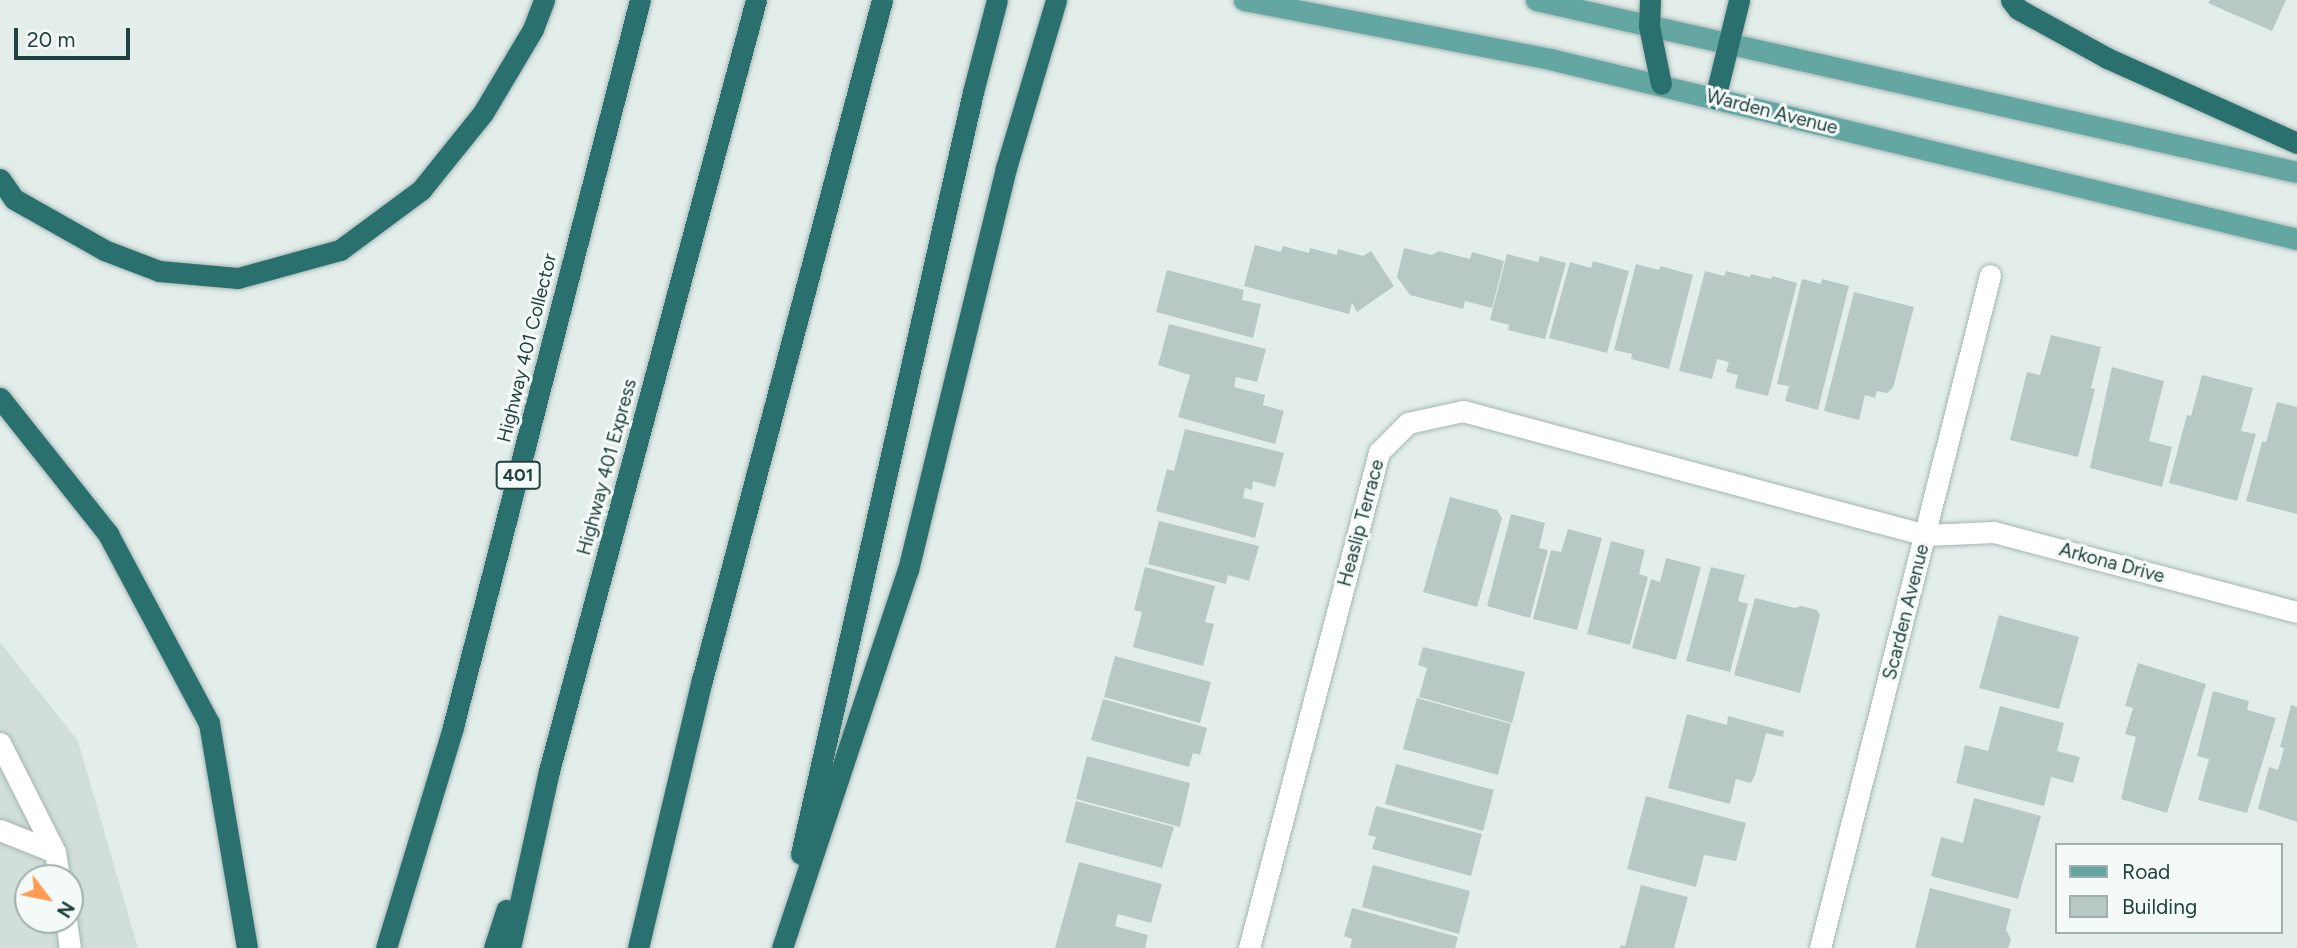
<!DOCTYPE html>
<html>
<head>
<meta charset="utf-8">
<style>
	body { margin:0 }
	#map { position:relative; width:2297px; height:948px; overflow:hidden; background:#e3eeeb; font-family:Figtree,sans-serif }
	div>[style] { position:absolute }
	.built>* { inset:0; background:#d1deda }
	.building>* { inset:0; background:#b8c9c5 }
	.roads { filter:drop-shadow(0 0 2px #a5b7b4) drop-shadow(0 0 2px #a5b7b4) }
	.minor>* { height:21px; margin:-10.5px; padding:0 10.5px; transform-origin:10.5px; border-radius:10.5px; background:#fff }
	.major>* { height:21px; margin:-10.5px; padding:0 10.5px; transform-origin:10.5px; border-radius:10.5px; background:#64a7a2 }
	.highway>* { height:21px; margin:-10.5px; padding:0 10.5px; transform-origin:10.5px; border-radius:10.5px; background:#2a706e }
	span { translate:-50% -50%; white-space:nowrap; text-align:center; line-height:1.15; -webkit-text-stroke:6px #f4faf8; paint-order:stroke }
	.shield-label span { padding:2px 5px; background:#f4faf8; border:2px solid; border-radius:5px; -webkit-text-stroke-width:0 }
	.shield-label { font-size:18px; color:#21413e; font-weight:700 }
	.street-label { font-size:19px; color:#21413e }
	.legend { position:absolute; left:2055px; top:843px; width:228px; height:91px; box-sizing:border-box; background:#f4faf8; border:2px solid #a0b0ae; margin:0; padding:9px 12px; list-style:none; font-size:21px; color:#21413e }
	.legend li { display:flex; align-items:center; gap:14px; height:35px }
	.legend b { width:35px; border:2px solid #a0b0ae }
	.north { position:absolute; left:14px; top:864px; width:70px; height:70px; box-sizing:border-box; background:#f4faf8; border:2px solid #a0b0ae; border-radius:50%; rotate:122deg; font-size:19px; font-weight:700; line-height:28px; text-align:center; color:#21413e }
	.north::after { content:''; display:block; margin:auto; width:24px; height:32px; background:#fe9a51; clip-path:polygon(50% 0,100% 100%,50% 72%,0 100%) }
	.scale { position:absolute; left:14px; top:28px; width:116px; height:32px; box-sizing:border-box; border:4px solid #21413e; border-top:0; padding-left:9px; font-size:21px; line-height:24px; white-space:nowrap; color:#21413e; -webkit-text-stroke:5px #f4faf8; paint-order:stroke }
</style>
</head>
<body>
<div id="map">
	<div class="built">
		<i style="clip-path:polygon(evenodd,0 642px,78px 741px,138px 948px,0 948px,0 642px,28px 878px,70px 878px,70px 920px,28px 920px,28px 878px)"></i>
	</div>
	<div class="building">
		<i style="clip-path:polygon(2210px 0,2286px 0,2272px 31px,2208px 3px)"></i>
		<i style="clip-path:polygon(1255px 245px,1281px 252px,1283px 246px,1309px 253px,1310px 248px,1337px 255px,1338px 249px,1363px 256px,1371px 251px,1394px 286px,1357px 312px,1352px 303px,1349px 314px,1244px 286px)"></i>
		<i style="clip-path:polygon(1404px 248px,1432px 255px,1439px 251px,1470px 259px,1472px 252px,1504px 261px,1492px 308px,1465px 301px,1463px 309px,1410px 295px,1397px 277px)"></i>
		<i style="clip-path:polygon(1507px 254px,1538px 262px,1540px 256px,1566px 263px,1545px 339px,1508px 330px,1509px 325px,1490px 320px)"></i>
		<i style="clip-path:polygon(1593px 261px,1629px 271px,1607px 353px,1549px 338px,1570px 262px,1591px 268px)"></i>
		<i style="clip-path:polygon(1636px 264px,1659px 270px,1660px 266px,1693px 275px,1669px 369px,1631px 359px,1632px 354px,1614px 350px)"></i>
		<i style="clip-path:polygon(1167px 270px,1244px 290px,1242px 300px,1261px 304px,1253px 338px,1156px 312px)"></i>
		<i style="clip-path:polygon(1705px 271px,1724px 276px,1726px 271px,1750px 277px,1751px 274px,1771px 279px,1772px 276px,1797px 283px,1768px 396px,1735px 388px,1738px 375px,1726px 372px,1729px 362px,1717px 359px,1712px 379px,1679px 371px)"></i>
		<i style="clip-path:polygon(1802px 279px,1821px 284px,1822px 279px,1849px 286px,1818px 410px,1785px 401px,1789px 386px,1777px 384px)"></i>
		<i style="clip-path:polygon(1854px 292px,1914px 307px,1893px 388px,1887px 393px,1877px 391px,1875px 398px,1865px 395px,1859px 420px,1824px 411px)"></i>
		<i style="clip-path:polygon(1169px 324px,1266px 349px,1257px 382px,1236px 377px,1234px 387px,1265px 395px,1263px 405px,1284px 411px,1275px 444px,1178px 417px,1190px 375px,1158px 365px)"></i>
		<i style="clip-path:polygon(2051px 335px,2101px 347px,2091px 388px,2095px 389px,2078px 457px,2010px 440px,2027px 372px,2040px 375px)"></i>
		<i style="clip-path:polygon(2112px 367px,2164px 381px,2149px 441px,2172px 447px,2162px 487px,2090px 468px)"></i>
		<i style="clip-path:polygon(2202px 375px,2253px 388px,2241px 431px,2256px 434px,2237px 501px,2169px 483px,2187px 415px,2191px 416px)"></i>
		<i style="clip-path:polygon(2277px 402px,2297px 407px,2297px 514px,2246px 501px,2262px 442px,2266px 442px)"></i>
		<i style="clip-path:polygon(1185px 429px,1284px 453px,1275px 487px,1253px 481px,1252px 490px,1245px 488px,1243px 498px,1264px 503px,1255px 538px,1156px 511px,1167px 469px,1174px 471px)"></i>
		<i style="clip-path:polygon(1450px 497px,1497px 510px,1502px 518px,1477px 607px,1423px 592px)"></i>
		<i style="clip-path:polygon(1511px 514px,1545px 523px,1539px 548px,1548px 550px,1530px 618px,1487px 606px)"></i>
		<i style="clip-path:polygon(1159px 521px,1259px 546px,1249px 581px,1228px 575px,1226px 584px,1148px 564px)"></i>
		<i style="clip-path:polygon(1568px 529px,1602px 538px,1577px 630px,1533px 619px,1551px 550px,1561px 552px)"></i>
		<i style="clip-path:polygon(1611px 541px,1645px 550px,1639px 574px,1648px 577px,1630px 645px,1587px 634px)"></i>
		<i style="clip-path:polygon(1666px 558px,1701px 567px,1676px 660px,1632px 648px,1651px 579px,1660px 582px)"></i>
		<i style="clip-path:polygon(1145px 567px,1215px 586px,1205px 622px,1214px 624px,1203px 666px,1133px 647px,1142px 612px,1134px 610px)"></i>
		<i style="clip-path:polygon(1711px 567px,1745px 575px,1738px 601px,1748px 604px,1730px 672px,1686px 661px)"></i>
		<i style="clip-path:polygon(1755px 598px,1795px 608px,1801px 606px,1817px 610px,1820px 615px,1800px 693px,1734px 675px)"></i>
		<i style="clip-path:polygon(1999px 615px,2079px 637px,2059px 709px,1979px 688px)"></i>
		<i style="clip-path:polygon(1423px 647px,1525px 672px,1512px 723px,1419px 697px,1427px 668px,1418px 665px)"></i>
		<i style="clip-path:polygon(1115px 656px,1211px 682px,1200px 723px,1104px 697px)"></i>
		<i style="clip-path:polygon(2138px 663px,2206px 684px,2167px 813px,2121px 799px,2136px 737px,2125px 734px,2133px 708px,2125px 706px)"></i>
		<i style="clip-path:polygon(2213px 691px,2249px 701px,2247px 710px,2276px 718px,2247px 813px,2198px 800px,2209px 759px,2197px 756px)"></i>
		<i style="clip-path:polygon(1417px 698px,1511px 724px,1498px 775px,1403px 749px)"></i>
		<i style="clip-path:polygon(1103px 699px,1207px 728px,1200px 755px,1193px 753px,1189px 767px,1091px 740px)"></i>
		<i style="clip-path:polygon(2291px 705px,2297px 707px,2297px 822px,2258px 809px,2269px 767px,2278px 770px,2284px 748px,2280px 747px)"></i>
		<i style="clip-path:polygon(2000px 706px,2064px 723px,2057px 751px,2080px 757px,2073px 783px,2051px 777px,2044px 806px,1956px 783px,1965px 745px,1988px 751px)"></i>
		<i style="clip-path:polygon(1687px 714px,1727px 725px,1728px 716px,1784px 731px,1783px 737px,1766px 733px,1755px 775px,1751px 783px,1736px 779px,1730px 804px,1668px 788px)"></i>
		<i style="clip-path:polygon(1087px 756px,1190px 783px,1180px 827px,1076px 799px)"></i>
		<i style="clip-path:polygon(1396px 764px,1494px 790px,1483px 831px,1385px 804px)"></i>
		<i style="clip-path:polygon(1646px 796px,1746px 823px,1736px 861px,1704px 855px,1696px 887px,1627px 869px)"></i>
		<i style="clip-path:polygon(1974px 798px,2041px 816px,2018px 899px,1931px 876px,1941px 837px,1963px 843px)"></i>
		<i style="clip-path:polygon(1076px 801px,1174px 827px,1162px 868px,1065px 842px)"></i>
		<i style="clip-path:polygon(1376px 806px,1482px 834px,1471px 876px,1372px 849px,1376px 837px,1368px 835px)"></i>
		<i style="clip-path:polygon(1079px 862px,1162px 884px,1151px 923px,1118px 914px,1115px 926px,1148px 935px,1145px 948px,1055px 948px)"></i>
		<i style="clip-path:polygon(1373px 865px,1470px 891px,1459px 934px,1362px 907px)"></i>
		<i style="clip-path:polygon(1641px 885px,1688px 897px,1674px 948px,1620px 948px,1620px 945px,1625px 946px)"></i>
		<i style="clip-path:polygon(1930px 888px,2011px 909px,2006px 930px,2011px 939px,2008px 948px,1915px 948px)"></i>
		<i style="clip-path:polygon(1352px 908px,1458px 937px,1455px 948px,1350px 948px,1352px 939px,1344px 936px)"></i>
	</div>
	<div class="roads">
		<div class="minor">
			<i style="left:0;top:743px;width:122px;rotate:63.2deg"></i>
			<i style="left:0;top:830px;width:59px;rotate:21.8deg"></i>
			<i style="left:55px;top:852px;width:26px;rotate:81deg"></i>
			<i style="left:66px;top:920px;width:28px;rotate:82deg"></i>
			<i style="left:1249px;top:948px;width:513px;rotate:-75.31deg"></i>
			<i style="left:1379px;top:452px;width:41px;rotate:-45deg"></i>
			<i style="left:1408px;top:423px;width:56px;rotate:-12.3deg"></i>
			<i style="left:1463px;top:411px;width:479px;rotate:15deg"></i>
			<i style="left:1926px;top:535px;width:68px;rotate:-2.5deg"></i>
			<i style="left:1994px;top:532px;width:313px;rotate:14.8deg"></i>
			<i style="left:1820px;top:948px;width:694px;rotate:-75.82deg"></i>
		</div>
		<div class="major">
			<i style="left:1244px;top:0;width:312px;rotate:10.9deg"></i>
			<i style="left:1550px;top:59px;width:768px;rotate:13.55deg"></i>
			<i style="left:1536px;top:0;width:780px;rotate:12.74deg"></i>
		</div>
		<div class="highway">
			<i style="left:1650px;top:0;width:26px;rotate:92deg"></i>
			<i style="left:1649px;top:26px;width:59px;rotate:78.3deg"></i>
			<i style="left:2011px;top:0;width:11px;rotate:52deg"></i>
			<i style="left:2018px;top:9px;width:102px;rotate:28.8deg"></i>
			<i style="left:2107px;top:58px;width:208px;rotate:24.1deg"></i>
			<i style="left:1715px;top:98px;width:101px;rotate:-76.2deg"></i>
			<i style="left:0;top:179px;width:24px;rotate:55deg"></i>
			<i style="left:14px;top:199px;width:103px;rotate:29.5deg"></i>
			<i style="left:104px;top:250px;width:59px;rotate:20.9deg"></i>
			<i style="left:159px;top:271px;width:79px;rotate:5.1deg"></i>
			<i style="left:238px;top:278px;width:106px;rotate:-15.4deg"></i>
			<i style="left:340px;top:250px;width:101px;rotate:-36.5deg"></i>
			<i style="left:421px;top:190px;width:99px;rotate:-51.2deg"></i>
			<i style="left:483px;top:113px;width:98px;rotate:-59.2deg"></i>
			<i style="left:533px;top:29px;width:31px;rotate:-69deg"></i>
			<i style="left:0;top:398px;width:174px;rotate:51.5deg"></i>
			<i style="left:108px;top:534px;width:214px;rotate:61.9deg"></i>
			<i style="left:209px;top:723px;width:228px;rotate:80.4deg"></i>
			<i style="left:801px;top:854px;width:781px;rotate:-77.28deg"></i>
			<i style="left:973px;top:92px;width:95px;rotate:-75.4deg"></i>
			<i style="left:386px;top:948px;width:231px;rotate:-73.1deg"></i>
			<i style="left:453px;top:727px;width:751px;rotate:-75.58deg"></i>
			<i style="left:494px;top:948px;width:40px;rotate:-72deg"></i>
			<i style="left:510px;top:948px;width:181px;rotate:-77.6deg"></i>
			<i style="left:549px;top:771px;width:798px;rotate:-74.97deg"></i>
			<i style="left:638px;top:948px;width:276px;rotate:-76.6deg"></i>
			<i style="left:702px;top:680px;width:703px;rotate:-75.17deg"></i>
			<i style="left:782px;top:948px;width:398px;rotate:-71.6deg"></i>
			<i style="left:908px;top:570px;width:414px;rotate:-76.3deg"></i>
			<i style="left:1006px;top:168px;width:175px;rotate:-73.4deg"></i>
		</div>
	</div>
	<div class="shield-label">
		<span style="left:518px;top:475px">401</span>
	</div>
	<div class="street-label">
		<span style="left:1772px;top:112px;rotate:14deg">Warden Avenue</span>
		<span style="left:527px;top:348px;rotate:-76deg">Highway 401 Collector</span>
		<span style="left:607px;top:467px;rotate:-75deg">Highway 401 Express</span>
		<span style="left:1361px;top:523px;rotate:-75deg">Heaslip Terrace</span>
		<span style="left:2112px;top:563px;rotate:15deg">Arkona Drive</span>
		<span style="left:1906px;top:612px;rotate:-76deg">Scarden Avenue</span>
	</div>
	<ul class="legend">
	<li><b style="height:9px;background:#64a7a2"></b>Road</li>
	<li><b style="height:19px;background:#b8c9c5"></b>Building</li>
	</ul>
	<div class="north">N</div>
	<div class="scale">20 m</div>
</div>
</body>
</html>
